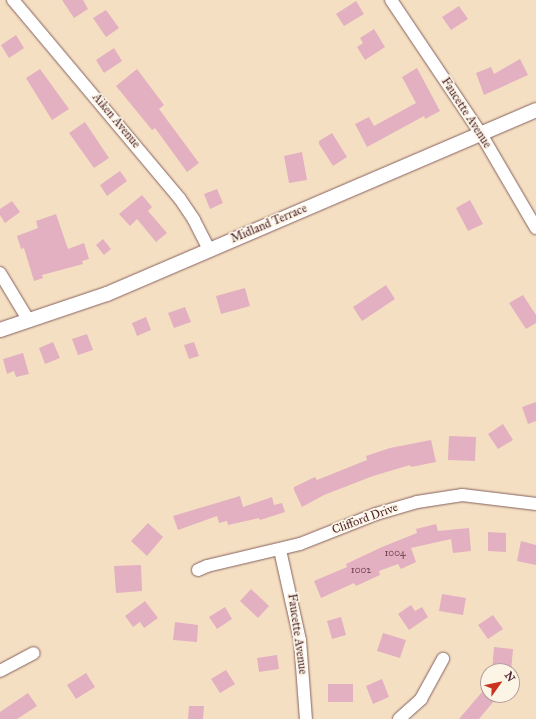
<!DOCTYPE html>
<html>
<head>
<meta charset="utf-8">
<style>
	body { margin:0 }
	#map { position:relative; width:536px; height:719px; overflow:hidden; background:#f5dfc2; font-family:"IM FELL Great Primer",serif }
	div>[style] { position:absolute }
	.building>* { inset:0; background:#e2b0c1 }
	.roads { filter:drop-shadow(0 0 1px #866260) drop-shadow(0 0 1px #866260) }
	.minor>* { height:12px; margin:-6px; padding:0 6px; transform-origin:6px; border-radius:6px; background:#fff }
	.tertiary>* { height:14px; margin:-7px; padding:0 7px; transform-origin:7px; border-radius:7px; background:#fff }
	span { translate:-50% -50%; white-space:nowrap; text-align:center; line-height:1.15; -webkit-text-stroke:3.5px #fcf5e5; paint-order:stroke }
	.number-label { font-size:10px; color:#704350 }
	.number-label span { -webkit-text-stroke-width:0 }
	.street-label { font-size:12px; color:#4a1f2b }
	.north { position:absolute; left:480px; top:663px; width:40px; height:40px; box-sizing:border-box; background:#fcf5e5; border:1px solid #b59f9b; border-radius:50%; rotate:57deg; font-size:11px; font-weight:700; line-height:16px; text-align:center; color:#4a1f2b }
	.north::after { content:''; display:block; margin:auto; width:14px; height:18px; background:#c8321e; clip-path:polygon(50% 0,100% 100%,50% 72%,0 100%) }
</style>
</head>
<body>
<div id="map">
	<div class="building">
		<i style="clip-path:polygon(62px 0,83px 0,88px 9px,74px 18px)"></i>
		<i style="clip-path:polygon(356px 1px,364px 14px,344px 26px,336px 14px)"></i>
		<i style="clip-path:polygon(459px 6px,468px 19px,451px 30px,442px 17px)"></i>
		<i style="clip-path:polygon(106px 10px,119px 28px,106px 37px,93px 18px)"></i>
		<i style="clip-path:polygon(374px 29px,385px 47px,365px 60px,357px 47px,363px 43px,360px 38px)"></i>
		<i style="clip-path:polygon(16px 35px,24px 48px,9px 58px,1px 45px)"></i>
		<i style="clip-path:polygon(114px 48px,122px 61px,104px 73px,96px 60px)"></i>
		<i style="clip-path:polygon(520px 59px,528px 75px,484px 95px,476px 73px,491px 67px,494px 74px)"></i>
		<i style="clip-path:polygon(417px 68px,440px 111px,425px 119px,424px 116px,367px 147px,355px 124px,369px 117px,374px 126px,416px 103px,402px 77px)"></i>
		<i style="clip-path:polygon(40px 69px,69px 109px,52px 120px,26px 78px)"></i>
		<i style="clip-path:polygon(137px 69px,164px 105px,159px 109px,199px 163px,187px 172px,155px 128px,152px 130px,116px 86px)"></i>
		<i style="clip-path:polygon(85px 122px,109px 158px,94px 168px,69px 133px)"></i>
		<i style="clip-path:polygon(332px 133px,347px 157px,333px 166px,319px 144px,319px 141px)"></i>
		<i style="clip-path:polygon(302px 152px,307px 180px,289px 183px,284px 156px)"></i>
		<i style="clip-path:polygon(120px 171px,127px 181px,107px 196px,100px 185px)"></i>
		<i style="clip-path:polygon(217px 189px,223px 203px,210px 209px,204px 194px)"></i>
		<i style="clip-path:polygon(142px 195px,152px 207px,148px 211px,167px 233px,156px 242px,137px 219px,130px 226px,119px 214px)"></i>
		<i style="clip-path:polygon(470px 200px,483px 224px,468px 231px,456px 208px)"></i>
		<i style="clip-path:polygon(12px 201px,20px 212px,5px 223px,0 215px,0 209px)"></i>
		<i style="clip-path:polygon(56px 214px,68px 249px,84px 243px,89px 259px,82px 261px,83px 264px,42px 275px,43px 278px,34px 281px,24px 248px,21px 249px,17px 236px,38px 228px,36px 221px)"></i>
		<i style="clip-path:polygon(103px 239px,111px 249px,104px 255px,96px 245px)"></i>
		<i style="clip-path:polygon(386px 285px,395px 299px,362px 321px,353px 307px)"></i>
		<i style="clip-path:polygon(245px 288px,250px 306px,221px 314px,216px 296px)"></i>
		<i style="clip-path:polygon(523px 295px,536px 315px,536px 323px,526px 329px,509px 303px)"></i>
		<i style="clip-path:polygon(185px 307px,191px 322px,174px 328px,168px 313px)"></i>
		<i style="clip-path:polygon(146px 317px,151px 330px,137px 336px,132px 323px)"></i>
		<i style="clip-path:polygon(87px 334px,93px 350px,78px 355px,72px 339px)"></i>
		<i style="clip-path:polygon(53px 342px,60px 358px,45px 364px,39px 348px)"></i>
		<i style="clip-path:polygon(194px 342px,199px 356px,189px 359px,184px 345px)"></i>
		<i style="clip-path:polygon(23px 353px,29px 374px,16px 377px,14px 371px,7px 374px,3px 359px)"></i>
		<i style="clip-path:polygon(536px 402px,536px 421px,528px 424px,522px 407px)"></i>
		<i style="clip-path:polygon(503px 424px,513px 440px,498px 449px,488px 434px)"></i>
		<i style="clip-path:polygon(449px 436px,476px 437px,475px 461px,448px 460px)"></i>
		<i style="clip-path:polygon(431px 440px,436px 462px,411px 467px,410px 465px,373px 476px,324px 495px,302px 507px,294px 490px,294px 487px,315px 477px,317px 480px,367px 460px,366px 456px,390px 448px)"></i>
		<i style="clip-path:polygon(240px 496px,243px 507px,272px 497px,274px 505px,282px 503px,285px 512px,260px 520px,259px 518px,228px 525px,227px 521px,219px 523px,217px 516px,178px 530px,173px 516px)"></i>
		<i style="clip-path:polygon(148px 523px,163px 537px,147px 556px,131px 541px)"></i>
		<i style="clip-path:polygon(436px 524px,438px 531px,469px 528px,471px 551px,453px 553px,451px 539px,411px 548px,416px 562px,401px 569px,398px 564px,379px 571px,380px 575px,356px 586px,354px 583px,321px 598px,314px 581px,347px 567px,346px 564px,382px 547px,417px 533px,416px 529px)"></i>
		<i style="clip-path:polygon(488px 532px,506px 533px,506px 552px,488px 551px)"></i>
		<i style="clip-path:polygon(521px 541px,536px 545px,536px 565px,517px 561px)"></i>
		<i style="clip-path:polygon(141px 565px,142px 591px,116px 593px,114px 566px)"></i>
		<i style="clip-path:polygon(251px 589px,269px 606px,258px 618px,240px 601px)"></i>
		<i style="clip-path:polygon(442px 594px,466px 598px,463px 615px,439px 611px)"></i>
		<i style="clip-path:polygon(145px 601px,158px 618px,144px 628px,140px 622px,133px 627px,125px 616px)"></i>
		<i style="clip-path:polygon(411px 605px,415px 611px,422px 607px,428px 617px,409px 630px,398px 614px)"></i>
		<i style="clip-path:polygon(225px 607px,232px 619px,217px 629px,209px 617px)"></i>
		<i style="clip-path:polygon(493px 615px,503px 629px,488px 639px,478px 625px)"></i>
		<i style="clip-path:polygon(341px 617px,346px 635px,332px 639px,327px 621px)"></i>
		<i style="clip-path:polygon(175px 622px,198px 625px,197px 642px,173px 640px)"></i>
		<i style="clip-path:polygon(383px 633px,406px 640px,400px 658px,377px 651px)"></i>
		<i style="clip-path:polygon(494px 647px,513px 649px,511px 671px,492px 671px)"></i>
		<i style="clip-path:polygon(277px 655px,279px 669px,259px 672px,257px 658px)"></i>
		<i style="clip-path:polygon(226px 670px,235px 684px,220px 693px,211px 679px)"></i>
		<i style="clip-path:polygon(86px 673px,95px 687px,76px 699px,67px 685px)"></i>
		<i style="clip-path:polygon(382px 679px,389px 697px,373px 704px,366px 686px)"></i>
		<i style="clip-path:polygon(328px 684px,353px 684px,353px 702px,328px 702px)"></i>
		<i style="clip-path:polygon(488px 685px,488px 695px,499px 695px,479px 719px,459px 719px)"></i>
		<i style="clip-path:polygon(28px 693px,37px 706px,17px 719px,0 719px,0 712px)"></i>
		<i style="clip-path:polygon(189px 706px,204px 706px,203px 719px,188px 719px)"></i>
	</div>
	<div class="roads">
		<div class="minor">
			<i style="left:13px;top:0;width:260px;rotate:50deg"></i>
			<i style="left:180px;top:199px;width:25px;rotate:56deg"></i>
			<i style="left:194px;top:220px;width:34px;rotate:63deg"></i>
			<i style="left:391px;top:0;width:161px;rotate:56.1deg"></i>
			<i style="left:481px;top:134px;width:109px;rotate:59.7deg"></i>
			<i style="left:0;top:273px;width:56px;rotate:58.9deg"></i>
			<i style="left:280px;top:550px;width:92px;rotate:77.5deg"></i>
			<i style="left:300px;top:640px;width:79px;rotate:85.7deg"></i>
			<i style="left:198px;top:570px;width:10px;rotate:-24deg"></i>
			<i style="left:207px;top:566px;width:96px;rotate:-13.3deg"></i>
			<i style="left:300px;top:544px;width:82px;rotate:-21.5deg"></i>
			<i style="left:376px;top:514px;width:43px;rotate:-16.3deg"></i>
			<i style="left:417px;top:502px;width:46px;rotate:-8.8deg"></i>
			<i style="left:462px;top:495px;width:75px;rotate:6.9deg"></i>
			<i style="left:0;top:671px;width:38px;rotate:-28deg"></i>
			<i style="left:399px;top:719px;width:30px;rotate:-42deg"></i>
			<i style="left:421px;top:699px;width:46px;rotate:-61.2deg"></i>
		</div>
		<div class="tertiary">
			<i style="left:0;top:330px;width:113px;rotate:-18.6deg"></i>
			<i style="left:107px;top:294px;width:467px;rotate:-23.2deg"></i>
		</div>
	</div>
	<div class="number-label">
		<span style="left:395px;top:554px">1004</span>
		<span style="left:361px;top:571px">1002</span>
	</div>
	<div class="street-label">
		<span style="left:466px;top:113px;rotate:57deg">Faucette Avenue</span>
		<span style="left:116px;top:121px;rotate:50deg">Aiken Avenue</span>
		<span style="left:269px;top:224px;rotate:-23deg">Midland Terrace</span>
		<span style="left:365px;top:519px;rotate:-20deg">Clifford Drive</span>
		<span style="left:297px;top:634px;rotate:82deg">Faucette Avenue</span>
	</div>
	<div class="north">N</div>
</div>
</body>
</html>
